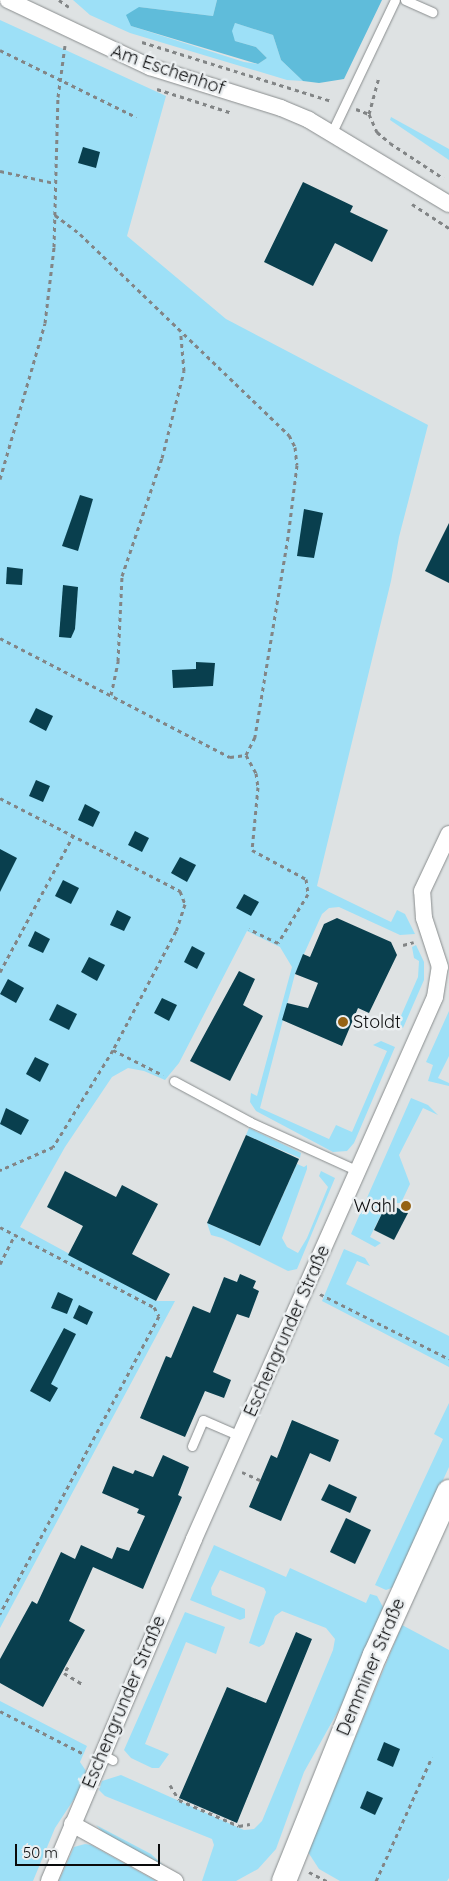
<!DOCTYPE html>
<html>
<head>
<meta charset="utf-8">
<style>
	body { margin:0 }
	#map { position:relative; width:449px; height:1881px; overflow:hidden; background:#dee2e3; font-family:Quicksand,sans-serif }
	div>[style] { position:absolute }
	.green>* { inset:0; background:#9de0f7 }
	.forest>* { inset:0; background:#5fbcda }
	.building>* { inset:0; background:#093f4e }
	.path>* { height:3px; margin-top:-1.5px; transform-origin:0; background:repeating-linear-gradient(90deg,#828586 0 4px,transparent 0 8px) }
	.roads { filter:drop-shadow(0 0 1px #898d8e) drop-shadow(0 0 1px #898d8e) }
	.service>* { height:9px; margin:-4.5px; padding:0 4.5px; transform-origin:4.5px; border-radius:4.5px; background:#fff }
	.minor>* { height:16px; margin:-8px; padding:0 8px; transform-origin:8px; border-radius:8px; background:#fff }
	.secondary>* { height:24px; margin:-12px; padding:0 12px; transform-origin:12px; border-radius:12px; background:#fff }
	.dots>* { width:14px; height:14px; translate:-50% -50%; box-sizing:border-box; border:2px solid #ebeff1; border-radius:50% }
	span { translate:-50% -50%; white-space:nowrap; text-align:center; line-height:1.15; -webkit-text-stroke:5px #ebeff1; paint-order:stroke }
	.street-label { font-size:18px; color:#0a0b0c }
	.poi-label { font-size:18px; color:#0a0b0c }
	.left { translate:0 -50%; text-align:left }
	.right { translate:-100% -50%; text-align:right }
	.scale { position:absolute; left:15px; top:1844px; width:145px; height:22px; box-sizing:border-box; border:2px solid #0a0b0c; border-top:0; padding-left:6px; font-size:15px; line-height:18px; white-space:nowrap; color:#0a0b0c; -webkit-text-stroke:4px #ebeff1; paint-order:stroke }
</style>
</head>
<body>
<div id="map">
	<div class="green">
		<i style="clip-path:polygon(73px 0,217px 0,213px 16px,139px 7px,131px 26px,244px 62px,258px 64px,267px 58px,256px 47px,235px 41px,231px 31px,235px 23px,273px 35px,281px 60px,303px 81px,287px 80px,130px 33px,90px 15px)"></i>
		<i style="clip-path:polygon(0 20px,166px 96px,127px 236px,226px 319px,428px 425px,399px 537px,391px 581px,317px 886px,391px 922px,397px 910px,405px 914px,415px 934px,400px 935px,339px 907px,329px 908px,322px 914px,295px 974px,260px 1108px,329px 1139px,336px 1125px,352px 1132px,387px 1051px,373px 1045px,381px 1041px,395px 1047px,354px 1143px,347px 1151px,333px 1152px,256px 1111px,250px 1102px,251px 1093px,257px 1096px,292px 967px,280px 947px,247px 931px,179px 1063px,165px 1080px,144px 1071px,128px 1068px,112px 1077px,65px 1147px,20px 1227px,156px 1301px,175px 1301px,0 1628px)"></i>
		<i style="clip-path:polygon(391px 117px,449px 149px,449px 160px,390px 120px)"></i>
		<i style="clip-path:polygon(416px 945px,424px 962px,424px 980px,403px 1028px,397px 1025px,418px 977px,419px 961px,414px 958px,412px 947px)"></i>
		<i style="clip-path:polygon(449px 1011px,449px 1056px,438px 1078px,449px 1083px,449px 1086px,428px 1081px,433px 1065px,426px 1062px)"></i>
		<i style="clip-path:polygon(411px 1098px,428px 1105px,438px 1115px,423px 1108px,399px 1155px,410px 1184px,401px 1203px,387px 1203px,370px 1237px,381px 1243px,375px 1247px,351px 1234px)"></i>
		<i style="clip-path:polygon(249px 1128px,301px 1153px,300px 1158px,246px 1135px)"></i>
		<i style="clip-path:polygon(297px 1164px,304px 1167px,307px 1165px,307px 1169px,282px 1238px,287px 1247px,298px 1253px,307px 1238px,328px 1187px,319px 1176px,321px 1171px,335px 1178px,297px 1269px,288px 1271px,222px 1238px,211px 1235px,207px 1223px,260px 1246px)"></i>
		<i style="clip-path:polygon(344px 1249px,365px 1258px,370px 1266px,357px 1261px,346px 1284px,449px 1336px,449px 1367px,322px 1301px)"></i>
		<i style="clip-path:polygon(449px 1403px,449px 1467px,394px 1587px,386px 1590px,375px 1585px,443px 1439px,434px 1434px)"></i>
		<i style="clip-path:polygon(214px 1545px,286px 1577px,290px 1568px,366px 1603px,370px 1594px,377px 1596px,384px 1609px,347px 1695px,304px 1772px,276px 1849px,258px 1869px,236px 1881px,202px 1881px,214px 1845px,212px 1839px,105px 1796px,99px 1790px,102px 1781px,121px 1775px,244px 1830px,254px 1829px,262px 1821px,333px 1650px,335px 1639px,326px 1628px,282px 1611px,275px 1616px,264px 1644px,259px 1647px,249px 1643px,266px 1592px,264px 1588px,220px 1570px,211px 1588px,212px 1595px,245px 1609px,245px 1618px,240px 1620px,190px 1600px)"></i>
		<i style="clip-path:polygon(185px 1612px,225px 1627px,216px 1654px,186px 1642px,145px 1744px,169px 1754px,159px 1768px,152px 1768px,131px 1758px,124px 1750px)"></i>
		<i style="clip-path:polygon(402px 1625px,449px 1650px,449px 1878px,447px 1881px,340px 1881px,319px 1869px,308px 1852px)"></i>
		<i style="clip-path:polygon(0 1701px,87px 1746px,80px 1762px,86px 1771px,78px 1793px,55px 1828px,33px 1881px,0 1881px)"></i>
		<i style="clip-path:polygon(96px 1825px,151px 1854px,164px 1866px,105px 1834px)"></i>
		<i style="clip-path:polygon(85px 1844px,91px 1845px,156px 1881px,59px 1881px,74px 1847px)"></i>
	</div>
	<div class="forest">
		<i style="clip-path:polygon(217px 0,382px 0,344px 79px,319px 83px,303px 81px,281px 60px,273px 35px,235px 23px,232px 31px,235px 41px,256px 47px,267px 58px,258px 64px,131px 26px,126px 15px,139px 7px,213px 16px)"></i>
	</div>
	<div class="building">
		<i style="clip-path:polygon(83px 147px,100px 152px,96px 168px,78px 163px)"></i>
		<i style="clip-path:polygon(303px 182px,353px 206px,350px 212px,388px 230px,372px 262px,335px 243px,313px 286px,264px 262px)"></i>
		<i style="clip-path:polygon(80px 495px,93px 499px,78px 551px,62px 546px)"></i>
		<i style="clip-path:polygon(304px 509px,323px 513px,314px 558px,297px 556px)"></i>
		<i style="clip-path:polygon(449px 523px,449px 583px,425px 571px)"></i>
		<i style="clip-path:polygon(7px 567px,23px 569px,22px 585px,6px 584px)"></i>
		<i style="clip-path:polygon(63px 585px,78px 587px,75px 629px,71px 638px,59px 637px)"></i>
		<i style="clip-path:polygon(196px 662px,215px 663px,213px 686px,173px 688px,172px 670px,196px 669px)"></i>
		<i style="clip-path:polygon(36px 708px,53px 716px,46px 731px,29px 722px)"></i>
		<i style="clip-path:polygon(36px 780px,50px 786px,43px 802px,29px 796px)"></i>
		<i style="clip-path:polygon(85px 804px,100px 812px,93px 827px,78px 820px)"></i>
		<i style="clip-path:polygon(135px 831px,149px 838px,142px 852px,128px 845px)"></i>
		<i style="clip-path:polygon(0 849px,17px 858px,0 892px)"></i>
		<i style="clip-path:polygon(180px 857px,196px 865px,187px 882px,171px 873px)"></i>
		<i style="clip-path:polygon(63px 880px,79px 888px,71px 904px,55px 896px)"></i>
		<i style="clip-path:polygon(244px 894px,259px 902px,251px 916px,236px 908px)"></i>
		<i style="clip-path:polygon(117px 910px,131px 917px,124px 931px,110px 925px)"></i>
		<i style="clip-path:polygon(337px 918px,391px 942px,397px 955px,369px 1013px,358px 1008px,342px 1046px,282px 1020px,287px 1003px,308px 1008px,318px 983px,295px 974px,303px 954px,310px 957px,324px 924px)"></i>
		<i style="clip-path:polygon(35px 931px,50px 939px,43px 953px,28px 946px)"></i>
		<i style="clip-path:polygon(192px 946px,205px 953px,197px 969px,184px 962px)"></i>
		<i style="clip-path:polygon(89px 957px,105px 965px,97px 981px,81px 972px)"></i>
		<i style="clip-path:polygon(239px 971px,255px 979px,243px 1005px,263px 1016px,230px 1081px,190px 1061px)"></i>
		<i style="clip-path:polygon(8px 979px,24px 988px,16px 1003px,0 994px)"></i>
		<i style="clip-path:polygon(162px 998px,177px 1005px,169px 1021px,154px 1013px)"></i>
		<i style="clip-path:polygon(57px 1004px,77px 1014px,69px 1030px,49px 1020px)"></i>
		<i style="clip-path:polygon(35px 1057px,49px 1064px,40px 1082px,26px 1074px)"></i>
		<i style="clip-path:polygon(6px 1108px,29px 1120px,21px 1135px,0 1124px)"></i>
		<i style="clip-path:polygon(246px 1135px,299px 1159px,260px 1246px,207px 1223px)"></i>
		<i style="clip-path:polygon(65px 1171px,116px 1197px,122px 1185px,158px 1204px,132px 1254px,170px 1274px,156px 1301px,68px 1255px,83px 1226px,47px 1207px)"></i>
		<i style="clip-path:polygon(387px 1203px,408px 1213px,394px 1240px,374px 1230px)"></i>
		<i style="clip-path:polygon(240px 1274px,256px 1281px,253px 1288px,259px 1291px,249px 1318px,237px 1314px,213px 1372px,231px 1380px,224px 1398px,205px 1391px,185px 1437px,140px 1418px,166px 1356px,171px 1358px,193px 1306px,210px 1313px,224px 1277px,237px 1282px)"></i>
		<i style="clip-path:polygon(58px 1292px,73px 1299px,67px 1314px,51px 1308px)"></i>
		<i style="clip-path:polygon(79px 1305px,93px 1312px,87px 1325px,73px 1318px)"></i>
		<i style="clip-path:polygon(64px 1328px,76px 1334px,51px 1384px,58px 1388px,50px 1402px,30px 1391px)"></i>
		<i style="clip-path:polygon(292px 1420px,339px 1440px,330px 1462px,310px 1453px,281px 1521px,249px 1507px,271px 1455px,277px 1458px)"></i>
		<i style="clip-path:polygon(163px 1455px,189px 1467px,178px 1495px,182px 1497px,143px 1589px,93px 1567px,69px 1621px,85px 1630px,43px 1707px,0 1683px,0 1659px,32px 1601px,37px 1604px,61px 1552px,75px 1559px,81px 1545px,112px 1559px,117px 1547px,129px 1551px,145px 1516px,137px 1513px,139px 1509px,102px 1493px,113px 1466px,133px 1474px,135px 1470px,153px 1477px)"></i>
		<i style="clip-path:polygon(329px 1484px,357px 1497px,350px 1513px,321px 1500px)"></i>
		<i style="clip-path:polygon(346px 1518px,371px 1530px,355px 1564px,330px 1552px)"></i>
		<i style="clip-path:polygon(296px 1632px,312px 1639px,237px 1823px,179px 1798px,227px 1687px,266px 1703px)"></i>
		<i style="clip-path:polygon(384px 1742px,400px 1749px,393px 1767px,377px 1760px)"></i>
		<i style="clip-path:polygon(367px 1791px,383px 1798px,375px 1815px,360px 1808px)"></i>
	</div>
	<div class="path">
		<i style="left:59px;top:0;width:12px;rotate:35deg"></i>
		<i style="left:142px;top:42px;width:198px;rotate:17.3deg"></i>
		<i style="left:0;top:50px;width:152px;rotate:26.2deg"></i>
		<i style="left:157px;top:89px;width:79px;rotate:17.7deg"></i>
		<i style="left:356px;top:109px;width:14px;rotate:21deg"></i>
		<i style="left:369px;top:114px;width:20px;rotate:66deg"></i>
		<i style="left:377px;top:132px;width:17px;rotate:40deg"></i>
		<i style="left:390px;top:143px;width:64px;rotate:33.4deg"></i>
		<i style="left:369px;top:114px;width:38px;rotate:-75deg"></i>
		<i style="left:0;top:171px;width:55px;rotate:12.5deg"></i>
		<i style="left:412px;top:204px;width:44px;rotate:33deg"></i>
		<i style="left:55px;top:215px;width:31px;rotate:37deg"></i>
		<i style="left:80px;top:234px;width:290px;rotate:43.9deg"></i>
		<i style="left:289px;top:435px;width:13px;rotate:63deg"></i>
		<i style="left:295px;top:447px;width:18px;rotate:84deg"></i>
		<i style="left:297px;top:465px;width:73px;rotate:97.1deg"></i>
		<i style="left:288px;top:537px;width:203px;rotate:99.4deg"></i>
		<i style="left:255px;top:737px;width:20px;rotate:117deg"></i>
		<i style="left:246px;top:755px;width:21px;rotate:61deg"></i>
		<i style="left:256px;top:773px;width:14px;rotate:82deg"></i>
		<i style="left:258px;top:787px;width:63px;rotate:95.4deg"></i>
		<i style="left:252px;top:850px;width:61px;rotate:28.2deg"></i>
		<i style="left:306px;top:879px;width:15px;rotate:82deg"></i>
		<i style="left:308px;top:894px;width:57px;rotate:121.5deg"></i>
		<i style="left:278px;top:943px;width:32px;rotate:-154deg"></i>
		<i style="left:0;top:479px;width:162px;rotate:-73.9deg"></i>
		<i style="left:45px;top:323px;width:77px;rotate:-83.2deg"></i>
		<i style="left:54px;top:247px;width:150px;rotate:-88.5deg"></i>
		<i style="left:58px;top:97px;width:52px;rotate:-82.3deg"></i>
		<i style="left:0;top:638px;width:259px;rotate:27.4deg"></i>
		<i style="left:230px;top:757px;width:16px;rotate:-7deg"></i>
		<i style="left:111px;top:695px;width:35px;rotate:-78deg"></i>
		<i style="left:118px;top:661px;width:85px;rotate:-87.3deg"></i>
		<i style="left:122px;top:576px;width:125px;rotate:-71.3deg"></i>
		<i style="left:162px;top:458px;width:90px;rotate:-75.8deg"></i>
		<i style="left:184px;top:371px;width:37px;rotate:-95deg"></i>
		<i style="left:0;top:798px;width:203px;rotate:27.3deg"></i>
		<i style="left:180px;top:891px;width:14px;rotate:69deg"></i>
		<i style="left:185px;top:904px;width:28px;rotate:108deg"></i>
		<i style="left:176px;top:931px;width:135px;rotate:117.9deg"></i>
		<i style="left:113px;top:1050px;width:114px;rotate:121.7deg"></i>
		<i style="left:53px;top:1147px;width:58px;rotate:156.5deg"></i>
		<i style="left:403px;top:945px;width:11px;rotate:-15deg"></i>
		<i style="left:0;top:972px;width:154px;rotate:-61.8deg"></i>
		<i style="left:113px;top:1050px;width:56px;rotate:26.6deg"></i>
		<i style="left:0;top:1227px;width:174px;rotate:27.5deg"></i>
		<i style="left:154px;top:1307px;width:10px;rotate:61deg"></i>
		<i style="left:159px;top:1316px;width:338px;rotate:118.1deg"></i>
		<i style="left:0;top:1264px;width:33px;rotate:-63deg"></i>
		<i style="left:320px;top:1294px;width:144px;rotate:26.7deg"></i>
		<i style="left:242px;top:1472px;width:20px;rotate:24deg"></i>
		<i style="left:68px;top:1667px;width:7px;rotate:124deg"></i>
		<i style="left:64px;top:1673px;width:23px;rotate:31deg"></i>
		<i style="left:0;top:1711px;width:94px;rotate:27.1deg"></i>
		<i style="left:170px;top:1785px;width:17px;rotate:59deg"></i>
		<i style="left:179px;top:1800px;width:65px;rotate:23.4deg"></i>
		<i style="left:239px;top:1826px;width:11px;rotate:-10deg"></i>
		<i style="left:309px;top:1872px;width:20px;rotate:27deg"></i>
		<i style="left:376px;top:1881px;width:136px;rotate:-65.7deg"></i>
	</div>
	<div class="roads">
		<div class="service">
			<i style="left:405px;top:0;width:30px;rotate:24deg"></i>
			<i style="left:332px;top:132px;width:146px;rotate:-64.5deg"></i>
			<i style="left:174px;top:1081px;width:86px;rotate:28.3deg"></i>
			<i style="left:250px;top:1122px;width:119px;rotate:24.4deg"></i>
			<i style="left:192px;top:1446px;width:28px;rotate:-67deg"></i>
			<i style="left:203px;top:1420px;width:40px;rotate:23.4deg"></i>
			<i style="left:101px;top:1754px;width:13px;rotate:27deg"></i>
		</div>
		<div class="minor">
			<i style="left:8px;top:0;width:157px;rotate:25.3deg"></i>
			<i style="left:150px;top:67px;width:137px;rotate:17.4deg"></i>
			<i style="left:281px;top:108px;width:30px;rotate:23deg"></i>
			<i style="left:309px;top:120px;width:163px;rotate:31deg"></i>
			<i style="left:72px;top:1824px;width:118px;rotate:29deg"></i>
			<i style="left:49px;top:1881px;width:371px;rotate:-67deg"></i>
			<i style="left:194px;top:1539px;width:593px;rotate:-66.03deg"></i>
			<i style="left:435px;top:997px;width:30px;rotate:-81deg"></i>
			<i style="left:440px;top:967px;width:52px;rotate:-108.1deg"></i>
			<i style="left:424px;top:918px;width:27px;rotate:-94deg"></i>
			<i style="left:422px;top:891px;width:63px;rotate:-64.7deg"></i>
		</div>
		<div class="secondary">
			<i style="left:284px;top:1881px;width:244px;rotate:-68.1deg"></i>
			<i style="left:375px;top:1655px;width:179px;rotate:-65.6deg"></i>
		</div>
	</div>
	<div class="dots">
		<i style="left:343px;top:1022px;background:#956315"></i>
		<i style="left:406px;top:1206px;background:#956315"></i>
	</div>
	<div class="street-label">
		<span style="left:168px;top:70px;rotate:19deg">Am Eschenhof</span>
		<span style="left:287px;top:1331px;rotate:-66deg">Eschengrunder Straße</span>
		<span style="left:371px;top:1667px;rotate:-67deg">Demminer Straße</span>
		<span style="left:124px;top:1702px;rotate:-67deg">Eschengrunder Straße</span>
	</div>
	<div class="poi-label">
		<span class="left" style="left:353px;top:1022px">Stoldt</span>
		<span class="right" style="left:396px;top:1206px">Wahl</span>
	</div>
	<div class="scale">50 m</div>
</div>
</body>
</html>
